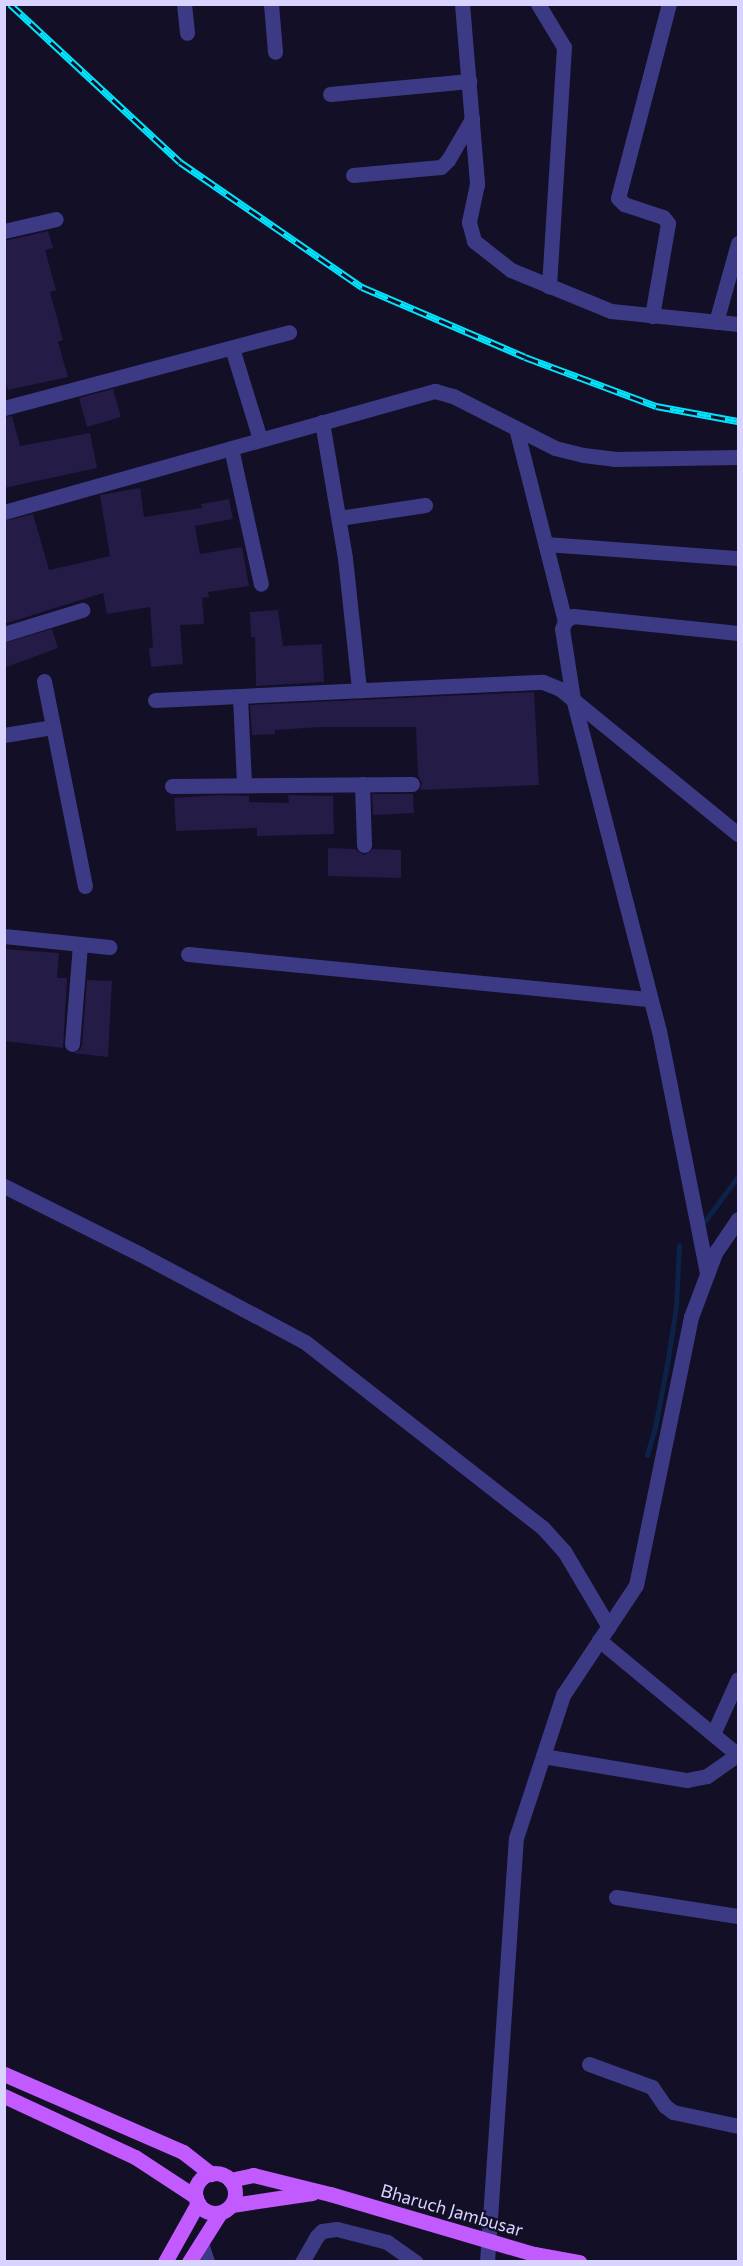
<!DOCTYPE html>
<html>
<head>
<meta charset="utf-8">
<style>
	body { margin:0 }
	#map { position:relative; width:743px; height:2266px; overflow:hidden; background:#130f26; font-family:Commissioner,sans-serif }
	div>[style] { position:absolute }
	.stream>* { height:5px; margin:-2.5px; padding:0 2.5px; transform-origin:2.5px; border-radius:2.5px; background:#0c2248 }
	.building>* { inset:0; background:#241b47 }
	.minor>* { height:15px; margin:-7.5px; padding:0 7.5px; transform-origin:7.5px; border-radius:7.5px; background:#3d3a85 }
	.major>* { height:15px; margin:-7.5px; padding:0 7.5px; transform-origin:7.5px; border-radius:7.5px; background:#c25bff }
	.major>.ring { margin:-7.5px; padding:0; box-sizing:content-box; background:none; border:15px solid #c25bff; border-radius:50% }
	.rail>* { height:7px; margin-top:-3.5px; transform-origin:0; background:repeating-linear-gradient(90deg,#130f26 0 14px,#00e5ff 0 28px); box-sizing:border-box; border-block:2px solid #00e5ff }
	.major-bridge>* { height:15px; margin:-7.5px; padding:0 7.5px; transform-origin:7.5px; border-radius:7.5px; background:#c25bff }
	span { translate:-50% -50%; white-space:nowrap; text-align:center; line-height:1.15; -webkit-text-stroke:4.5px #130f26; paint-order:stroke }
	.street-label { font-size:18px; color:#d9d4ff }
	.frame { position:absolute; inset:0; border:6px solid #d9d4ff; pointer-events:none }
</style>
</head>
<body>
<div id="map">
	<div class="stream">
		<i style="left:705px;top:1221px;width:56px;rotate:-53.7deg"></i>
		<i style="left:647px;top:1455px;width:29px;rotate:-74deg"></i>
		<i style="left:655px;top:1427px;width:64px;rotate:-79.2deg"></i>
		<i style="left:667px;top:1364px;width:58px;rotate:-81deg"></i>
		<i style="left:676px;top:1307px;width:62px;rotate:-87.2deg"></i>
	</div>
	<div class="building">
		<i style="clip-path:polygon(48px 231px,53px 248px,45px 250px,56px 290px,50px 292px,63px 340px,58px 342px,68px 377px,8px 390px,4px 376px,4px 241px)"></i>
		<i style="clip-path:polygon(113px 389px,121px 417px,87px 427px,79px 398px)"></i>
		<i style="clip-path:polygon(12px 416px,20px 446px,90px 433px,97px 468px,4px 488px,4px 417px)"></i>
		<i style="clip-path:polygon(140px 488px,144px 517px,202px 508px,201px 504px,229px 499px,233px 519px,195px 526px,200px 554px,242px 547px,249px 586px,208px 592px,209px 597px,202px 598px,204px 624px,180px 625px,183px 664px,151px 667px,149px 648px,153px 647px,150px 607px,107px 614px,103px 593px,4px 624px,4px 521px,33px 514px,49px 570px,110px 556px,100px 495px)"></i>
		<i style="clip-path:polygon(278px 610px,283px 646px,322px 644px,324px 682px,256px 686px,255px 637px,251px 637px,250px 612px)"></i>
		<i style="clip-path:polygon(52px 629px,58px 648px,4px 668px,4px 643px)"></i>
		<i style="clip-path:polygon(534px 692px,539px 785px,420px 790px,422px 783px,418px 776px,416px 727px,321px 727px,275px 730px,275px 734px,252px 735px,250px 705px)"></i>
		<i style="clip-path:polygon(372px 794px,413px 794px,414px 813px,373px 815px)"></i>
		<i style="clip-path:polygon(220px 795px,249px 796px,249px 802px,289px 803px,288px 795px,333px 796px,334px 834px,257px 836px,257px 828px,176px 831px,174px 798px)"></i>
		<i style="clip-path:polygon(328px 848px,355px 849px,364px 855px,373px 849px,401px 850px,401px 878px,328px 876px)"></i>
		<i style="clip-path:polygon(4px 949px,59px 953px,57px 978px,67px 978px,63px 1048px,4px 1041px)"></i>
		<i style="clip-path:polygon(87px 980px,112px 981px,108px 1057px,73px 1053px,80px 1050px,82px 1045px)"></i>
	</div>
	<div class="minor">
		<i style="left:184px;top:4px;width:29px;rotate:84deg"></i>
		<i style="left:271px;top:4px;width:48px;rotate:85.2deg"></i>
		<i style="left:462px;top:4px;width:181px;rotate:85.2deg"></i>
		<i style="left:477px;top:184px;width:39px;rotate:102deg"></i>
		<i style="left:469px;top:222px;width:20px;rotate:75deg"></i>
		<i style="left:474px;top:241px;width:47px;rotate:38.1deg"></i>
		<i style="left:511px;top:270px;width:108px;rotate:22.3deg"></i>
		<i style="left:611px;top:311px;width:128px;rotate:5.8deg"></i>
		<i style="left:538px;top:4px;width:50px;rotate:58.8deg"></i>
		<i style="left:564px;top:47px;width:240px;rotate:93.6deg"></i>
		<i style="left:330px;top:94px;width:140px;rotate:-5.3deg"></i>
		<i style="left:353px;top:175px;width:88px;rotate:-5.2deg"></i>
		<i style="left:441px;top:167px;width:10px;rotate:-45deg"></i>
		<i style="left:448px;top:160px;width:48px;rotate:-59.7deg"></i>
		<i style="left:4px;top:231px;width:53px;rotate:-13deg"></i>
		<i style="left:652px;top:316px;width:94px;rotate:-80.2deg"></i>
		<i style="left:668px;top:223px;width:8px;rotate:-130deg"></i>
		<i style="left:663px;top:217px;width:41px;rotate:-161.6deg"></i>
		<i style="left:624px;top:204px;width:8px;rotate:-135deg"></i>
		<i style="left:618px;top:198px;width:201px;rotate:-75.3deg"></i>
		<i style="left:716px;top:322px;width:82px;rotate:-74.4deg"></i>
		<i style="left:232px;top:348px;width:95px;rotate:72.9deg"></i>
		<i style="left:4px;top:408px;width:295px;rotate:-14.9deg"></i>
		<i style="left:322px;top:422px;width:138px;rotate:80.4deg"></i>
		<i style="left:345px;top:558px;width:133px;rotate:83.9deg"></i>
		<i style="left:516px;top:428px;width:199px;rotate:75.8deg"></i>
		<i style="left:231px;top:448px;width:139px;rotate:77.6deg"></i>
		<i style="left:4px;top:512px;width:448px;rotate:-15.7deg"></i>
		<i style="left:435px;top:391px;width:19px;rotate:16deg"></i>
		<i style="left:453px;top:396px;width:114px;rotate:27deg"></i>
		<i style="left:555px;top:448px;width:29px;rotate:14deg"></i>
		<i style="left:583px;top:455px;width:31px;rotate:7deg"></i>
		<i style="left:614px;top:459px;width:124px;rotate:-0.9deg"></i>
		<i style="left:339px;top:518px;width:87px;rotate:-8.6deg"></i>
		<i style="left:546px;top:544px;width:193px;rotate:4.2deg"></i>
		<i style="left:4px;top:634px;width:82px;rotate:-17.1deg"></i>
		<i style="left:44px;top:681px;width:209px;rotate:78.7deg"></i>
		<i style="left:240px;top:696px;width:89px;rotate:87.4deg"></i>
		<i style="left:155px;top:700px;width:388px;rotate:-2.7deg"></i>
		<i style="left:543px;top:682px;width:18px;rotate:22deg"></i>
		<i style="left:560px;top:689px;width:230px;rotate:39.2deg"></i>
		<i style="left:4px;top:735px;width:50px;rotate:-9.3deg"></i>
		<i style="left:362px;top:784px;width:61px;rotate:88.1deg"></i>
		<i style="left:172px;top:786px;width:240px;rotate:-0.5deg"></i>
		<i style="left:4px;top:936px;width:106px;rotate:6deg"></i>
		<i style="left:188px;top:954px;width:464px;rotate:5.6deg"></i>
		<i style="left:72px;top:1044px;width:100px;rotate:-85.4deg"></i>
		<i style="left:4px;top:1186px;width:152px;rotate:26.6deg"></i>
		<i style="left:140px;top:1254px;width:187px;rotate:28.1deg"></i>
		<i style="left:305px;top:1342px;width:302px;rotate:38deg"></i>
		<i style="left:543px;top:1528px;width:31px;rotate:48deg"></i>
		<i style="left:564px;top:1551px;width:88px;rotate:59.4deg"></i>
		<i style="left:707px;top:1273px;width:247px;rotate:-101.2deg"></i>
		<i style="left:659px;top:1031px;width:343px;rotate:-104.5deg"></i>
		<i style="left:573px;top:699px;width:71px;rotate:-98.9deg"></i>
		<i style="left:562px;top:629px;width:9px;rotate:-69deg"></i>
		<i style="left:565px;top:621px;width:9px;rotate:-32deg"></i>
		<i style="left:573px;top:616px;width:166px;rotate:5.9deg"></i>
		<i style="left:599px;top:1640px;width:180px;rotate:39.6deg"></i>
		<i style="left:713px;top:1734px;width:60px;rotate:-65.6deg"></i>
		<i style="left:543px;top:1756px;width:146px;rotate:9.5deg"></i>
		<i style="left:687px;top:1780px;width:20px;rotate:-11deg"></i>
		<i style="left:707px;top:1776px;width:38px;rotate:-35deg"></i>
		<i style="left:616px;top:1897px;width:123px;rotate:8.9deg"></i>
		<i style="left:589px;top:2064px;width:67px;rotate:20.1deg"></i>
		<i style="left:652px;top:2087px;width:23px;rotate:56deg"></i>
		<i style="left:665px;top:2106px;width:10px;rotate:37deg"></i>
		<i style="left:673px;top:2112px;width:66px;rotate:12.2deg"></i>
		<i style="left:201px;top:2243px;width:20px;rotate:72deg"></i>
		<i style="left:302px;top:2262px;width:30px;rotate:-60deg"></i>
		<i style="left:317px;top:2236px;width:7px;rotate:-45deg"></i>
		<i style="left:322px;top:2231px;width:15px;rotate:-8deg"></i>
		<i style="left:337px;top:2229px;width:52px;rotate:14.6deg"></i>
		<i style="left:387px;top:2242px;width:35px;rotate:35deg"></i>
		<i style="left:487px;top:2262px;width:425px;rotate:-86.1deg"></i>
		<i style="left:516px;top:1838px;width:151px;rotate:-71.8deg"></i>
		<i style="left:563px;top:1695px;width:132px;rotate:-56.4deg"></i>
		<i style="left:636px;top:1585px;width:274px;rotate:-78.4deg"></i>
		<i style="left:691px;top:1317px;width:68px;rotate:-69.4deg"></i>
		<i style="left:715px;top:1253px;width:41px;rotate:-55.9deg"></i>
	</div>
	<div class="major">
		<i style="left:4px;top:2074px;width:195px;rotate:23.5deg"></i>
		<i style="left:183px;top:2152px;width:36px;rotate:38deg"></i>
		<i style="left:4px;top:2096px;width:145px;rotate:25deg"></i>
		<i style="left:135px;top:2157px;width:73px;rotate:33.3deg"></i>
		<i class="ring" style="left:195px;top:2173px;width:25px;height:25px"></i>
		<i style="left:230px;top:2180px;width:24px;rotate:-12deg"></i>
		<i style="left:253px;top:2175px;width:79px;rotate:13.9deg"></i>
		<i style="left:232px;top:2205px;width:81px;rotate:-8.5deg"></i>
		<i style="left:534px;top:2254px;width:46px;rotate:10.1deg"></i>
		<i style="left:165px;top:2262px;width:68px;rotate:-60.8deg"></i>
		<i style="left:189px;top:2262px;width:58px;rotate:-57.7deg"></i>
	</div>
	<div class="rail">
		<i style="left:10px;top:4px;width:232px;rotate:42.9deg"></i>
		<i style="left:180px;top:162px;width:221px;rotate:34.5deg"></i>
		<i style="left:362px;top:287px;width:177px;rotate:23.2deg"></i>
		<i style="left:525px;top:357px;width:140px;rotate:20.5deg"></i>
		<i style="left:656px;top:406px;width:83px;rotate:10.4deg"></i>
	</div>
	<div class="major-bridge">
		<i style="left:330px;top:2194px;width:213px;rotate:16.4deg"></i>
	</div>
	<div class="street-label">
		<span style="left:452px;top:2210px;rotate:16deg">Bharuch Jambusar</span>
	</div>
	<div class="frame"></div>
</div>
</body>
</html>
